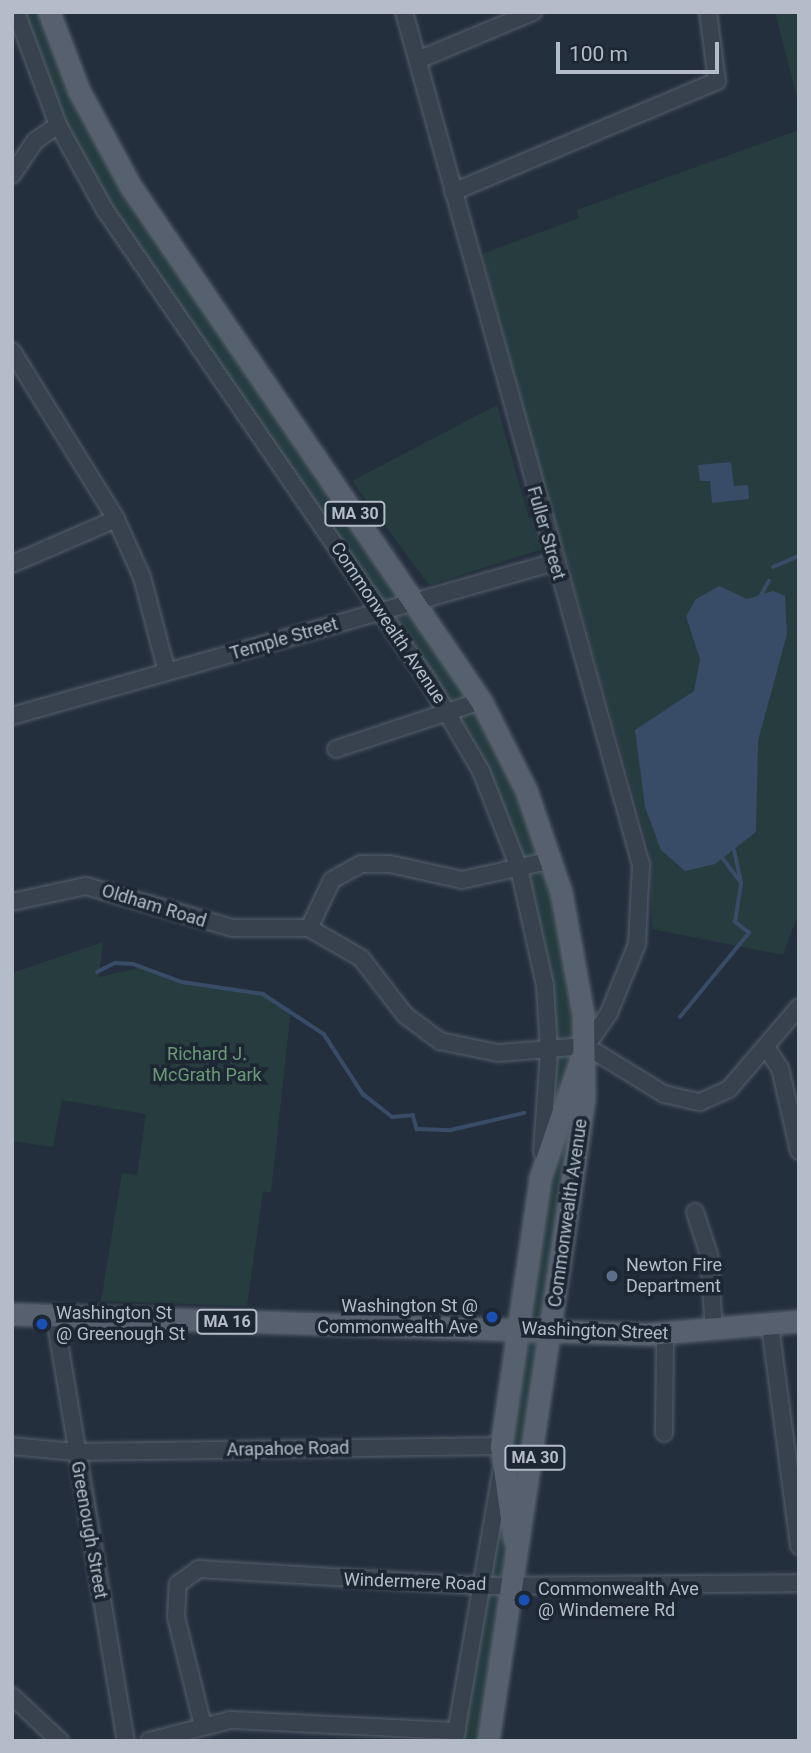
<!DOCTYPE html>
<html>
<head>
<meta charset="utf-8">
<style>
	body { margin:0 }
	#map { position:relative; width:811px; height:1753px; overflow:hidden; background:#242f3e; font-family:Roboto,sans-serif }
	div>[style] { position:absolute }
	.green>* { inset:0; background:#263c3f }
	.water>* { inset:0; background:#394c67 }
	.stream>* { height:3.5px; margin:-1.75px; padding:0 1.75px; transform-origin:1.75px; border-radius:1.75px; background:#394c67 }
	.roads { filter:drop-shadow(0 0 2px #565f6c) drop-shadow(0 0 2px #565f6c) }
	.minor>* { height:16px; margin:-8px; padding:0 8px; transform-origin:8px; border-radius:8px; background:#38414e }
	.major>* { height:21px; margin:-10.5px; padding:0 10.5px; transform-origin:10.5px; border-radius:10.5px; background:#56606e }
	.dots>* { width:19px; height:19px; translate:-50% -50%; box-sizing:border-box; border:4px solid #1d2633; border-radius:50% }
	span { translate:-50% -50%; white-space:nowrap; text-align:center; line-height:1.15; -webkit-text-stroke:7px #1d2633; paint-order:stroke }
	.shield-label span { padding:2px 5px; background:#1d2633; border:2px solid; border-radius:5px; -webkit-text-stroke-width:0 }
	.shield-label { font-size:16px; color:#b4bcc9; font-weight:700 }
	.street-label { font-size:18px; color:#b4bcc9 }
	.park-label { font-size:18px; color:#6b9a76 }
	.poi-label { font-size:18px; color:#b4bcc9 }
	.left { translate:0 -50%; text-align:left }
	.right { translate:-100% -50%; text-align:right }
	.frame { position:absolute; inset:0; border:14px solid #b4bcc9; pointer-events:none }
	.scale { position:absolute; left:556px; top:42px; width:163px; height:32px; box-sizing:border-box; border:4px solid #b4bcc9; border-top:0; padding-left:9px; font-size:21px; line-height:24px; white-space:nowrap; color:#b4bcc9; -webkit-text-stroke:5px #1d2633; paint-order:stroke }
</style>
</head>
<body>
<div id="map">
	<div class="green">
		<i style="clip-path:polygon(16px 12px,49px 12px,79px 91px,461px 669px,541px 828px,586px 1046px,488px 1741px,454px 1741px,548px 1094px,539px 947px,481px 771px,105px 210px)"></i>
		<i style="clip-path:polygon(775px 12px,799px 12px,799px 106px)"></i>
		<i style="clip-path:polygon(799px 130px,799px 912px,783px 955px,652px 929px,649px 849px,562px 543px,429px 585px,352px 481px,497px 405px,529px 518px,551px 512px,482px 254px,579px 218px,577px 210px)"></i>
		<i style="clip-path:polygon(103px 942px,99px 977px,144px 967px,170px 980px,247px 990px,291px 1009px,271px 1193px,263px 1191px,247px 1306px,101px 1301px,122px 1173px,137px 1175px,146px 1114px,62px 1100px,53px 1147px,12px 1141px,12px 973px)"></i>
	</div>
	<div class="water">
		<i style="clip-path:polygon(731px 462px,734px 486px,748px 485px,749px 499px,712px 503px,710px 481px,700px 481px,698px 465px)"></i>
		<i style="clip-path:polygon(719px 586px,747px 599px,773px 591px,785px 596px,787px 634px,758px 741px,756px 832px,715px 864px,685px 871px,661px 850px,645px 807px,635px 730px,694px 691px,700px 659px,686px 616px,696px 599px)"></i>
	</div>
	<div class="stream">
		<i style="left:773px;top:567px;width:28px;rotate:-23deg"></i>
		<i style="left:760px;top:597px;width:18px;rotate:-61deg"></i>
		<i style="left:722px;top:857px;width:30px;rotate:53deg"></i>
		<i style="left:97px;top:972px;width:20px;rotate:-27deg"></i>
		<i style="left:115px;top:963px;width:18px;rotate:3deg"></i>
		<i style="left:133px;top:964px;width:52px;rotate:20.2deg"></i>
		<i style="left:182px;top:982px;width:82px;rotate:8.4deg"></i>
		<i style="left:263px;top:994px;width:73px;rotate:33.3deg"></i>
		<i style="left:324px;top:1034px;width:72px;rotate:57deg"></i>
		<i style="left:363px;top:1094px;width:37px;rotate:38deg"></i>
		<i style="left:392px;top:1117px;width:21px;rotate:-5deg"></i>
		<i style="left:413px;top:1115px;width:15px;rotate:74deg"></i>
		<i style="left:417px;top:1129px;width:34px;rotate:2deg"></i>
		<i style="left:451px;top:1130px;width:75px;rotate:-13.1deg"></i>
		<i style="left:680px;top:1017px;width:109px;rotate:-50.6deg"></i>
		<i style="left:749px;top:933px;width:18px;rotate:-142deg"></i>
		<i style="left:735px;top:922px;width:39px;rotate:-81deg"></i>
		<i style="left:741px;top:883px;width:33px;rotate:-102deg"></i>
	</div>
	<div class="roads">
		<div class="minor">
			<i style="left:16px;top:12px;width:121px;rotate:69.6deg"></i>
			<i style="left:58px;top:125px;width:97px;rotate:61.1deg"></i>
			<i style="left:105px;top:210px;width:573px;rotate:55.53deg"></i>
			<i style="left:429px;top:682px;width:103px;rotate:59.7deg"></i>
			<i style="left:481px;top:771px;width:104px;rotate:68.6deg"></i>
			<i style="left:519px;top:868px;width:120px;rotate:77.5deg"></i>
			<i style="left:545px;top:985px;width:66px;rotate:86.5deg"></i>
			<i style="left:549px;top:1051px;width:101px;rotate:94deg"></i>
			<i style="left:404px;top:12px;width:885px;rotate:74.47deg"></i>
			<i style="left:641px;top:865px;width:79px;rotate:92.9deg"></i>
			<i style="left:637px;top:944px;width:74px;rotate:112.1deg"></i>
			<i style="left:609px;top:1013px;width:40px;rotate:124.9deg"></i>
			<i style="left:418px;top:60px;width:125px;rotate:-22.7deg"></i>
			<i style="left:12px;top:175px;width:41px;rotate:-55.9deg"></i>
			<i style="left:35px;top:141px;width:28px;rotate:-35deg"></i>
			<i style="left:453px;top:192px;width:286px;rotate:-22.8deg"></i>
			<i style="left:717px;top:81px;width:70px;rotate:-97.4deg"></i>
			<i style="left:12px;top:351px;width:198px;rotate:58.2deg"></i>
			<i style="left:116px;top:519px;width:64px;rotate:65.9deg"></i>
			<i style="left:142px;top:577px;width:98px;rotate:75.3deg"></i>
			<i style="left:12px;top:564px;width:113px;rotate:-23.4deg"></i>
			<i style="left:12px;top:716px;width:564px;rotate:-15.83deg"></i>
			<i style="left:336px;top:749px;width:153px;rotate:-18.3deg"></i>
			<i style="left:12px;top:902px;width:76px;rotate:-12.2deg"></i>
			<i style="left:86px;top:886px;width:152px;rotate:16deg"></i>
			<i style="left:232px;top:928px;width:77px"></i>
			<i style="left:309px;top:928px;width:60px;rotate:30deg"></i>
			<i style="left:361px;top:958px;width:72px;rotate:52.3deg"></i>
			<i style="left:405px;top:1015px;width:44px;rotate:36.6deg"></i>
			<i style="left:440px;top:1041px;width:59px;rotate:11.7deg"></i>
			<i style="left:498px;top:1053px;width:88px;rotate:-4.5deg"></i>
			<i style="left:309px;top:928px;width:53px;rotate:-64.4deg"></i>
			<i style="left:332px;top:880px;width:33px;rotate:-29deg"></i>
			<i style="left:361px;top:864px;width:29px"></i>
			<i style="left:390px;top:864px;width:74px;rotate:12.5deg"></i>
			<i style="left:462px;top:880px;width:92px;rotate:-12.5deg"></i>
			<i style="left:586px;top:1046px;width:92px;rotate:31.6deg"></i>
			<i style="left:664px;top:1094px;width:37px;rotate:13deg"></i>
			<i style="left:700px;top:1102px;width:32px;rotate:-24deg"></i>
			<i style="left:729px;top:1089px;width:108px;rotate:-49.5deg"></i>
			<i style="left:767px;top:1049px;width:23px;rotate:56deg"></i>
			<i style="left:780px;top:1068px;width:85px;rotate:77.1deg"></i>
			<i style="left:695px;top:1212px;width:45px;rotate:72deg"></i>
			<i style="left:709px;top:1255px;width:77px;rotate:86.3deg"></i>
			<i style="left:55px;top:1318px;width:429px;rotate:80.5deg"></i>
			<i style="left:770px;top:1325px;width:223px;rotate:82.5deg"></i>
			<i style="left:664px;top:1433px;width:99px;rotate:-89.4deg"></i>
			<i style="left:12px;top:1446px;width:63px;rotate:5.4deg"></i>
			<i style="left:75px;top:1452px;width:426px;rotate:-0.8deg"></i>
			<i style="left:12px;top:1696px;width:66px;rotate:43.2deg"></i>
			<i style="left:202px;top:1722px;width:108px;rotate:-103.9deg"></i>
			<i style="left:176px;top:1617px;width:33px;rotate:-87deg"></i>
			<i style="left:178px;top:1584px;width:26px;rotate:-36deg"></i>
			<i style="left:199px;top:1569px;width:285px;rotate:3.4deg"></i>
			<i style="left:483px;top:1586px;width:316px;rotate:-0.5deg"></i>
			<i style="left:455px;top:1739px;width:271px;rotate:-80.2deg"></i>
			<i style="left:149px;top:1741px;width:84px;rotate:-14.5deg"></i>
			<i style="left:230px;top:1720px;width:227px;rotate:2.8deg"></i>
		</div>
		<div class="major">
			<i style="left:49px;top:12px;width:85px;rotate:69.2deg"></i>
			<i style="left:79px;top:91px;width:109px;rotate:61.6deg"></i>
			<i style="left:131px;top:187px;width:622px;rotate:55.75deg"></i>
			<i style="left:481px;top:701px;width:100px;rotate:63.2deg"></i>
			<i style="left:526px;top:790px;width:108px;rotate:71.1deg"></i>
			<i style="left:561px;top:892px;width:124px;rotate:79.8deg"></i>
			<i style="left:583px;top:1014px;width:85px;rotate:89.3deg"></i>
			<i style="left:584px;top:1099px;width:649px;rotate:98.5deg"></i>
			<i style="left:12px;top:1314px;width:636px;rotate:1.8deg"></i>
			<i style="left:648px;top:1334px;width:152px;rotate:-4.9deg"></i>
			<i style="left:514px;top:1539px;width:94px;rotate:-98deg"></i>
			<i style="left:501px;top:1446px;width:271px;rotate:-81.7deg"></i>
			<i style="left:540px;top:1178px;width:127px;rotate:-71.1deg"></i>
		</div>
	</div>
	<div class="dots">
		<i style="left:612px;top:1276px;background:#5c6f8a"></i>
		<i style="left:492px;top:1317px;background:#1a4fb4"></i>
		<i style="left:42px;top:1324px;background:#1a4fb4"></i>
		<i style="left:524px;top:1600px;background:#1a4fb4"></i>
	</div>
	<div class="shield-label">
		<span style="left:355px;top:514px">MA 30</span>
		<span style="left:227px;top:1322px">MA 16</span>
		<span style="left:535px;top:1458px">MA 30</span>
	</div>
	<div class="street-label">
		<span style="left:546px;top:533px;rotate:74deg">Fuller Street</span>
		<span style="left:388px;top:623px;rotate:56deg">Commonwealth Avenue</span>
		<span style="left:284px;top:639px;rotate:-16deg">Temple Street</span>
		<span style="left:154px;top:906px;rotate:17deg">Oldham Road</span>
		<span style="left:568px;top:1213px;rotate:-82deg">Commonwealth Avenue</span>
		<span style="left:595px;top:1331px;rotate:2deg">Washington Street</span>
		<span style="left:288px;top:1449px;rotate:-1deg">Arapahoe Road</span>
		<span style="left:89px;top:1530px;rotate:80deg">Greenough Street</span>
		<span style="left:415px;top:1582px;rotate:2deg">Windermere Road</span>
	</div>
	<div class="park-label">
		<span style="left:207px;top:1065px">Richard J.<br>McGrath Park</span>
	</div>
	<div class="poi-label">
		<span class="left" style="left:626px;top:1276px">Newton Fire<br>Department</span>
		<span class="right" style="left:478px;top:1317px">Washington St @<br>Commonwealth Ave</span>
		<span class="left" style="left:56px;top:1324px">Washington St<br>@ Greenough St</span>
		<span class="left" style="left:538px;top:1600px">Commonwealth Ave<br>@ Windemere Rd</span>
	</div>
	<div class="frame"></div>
	<div class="scale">100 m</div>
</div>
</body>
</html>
